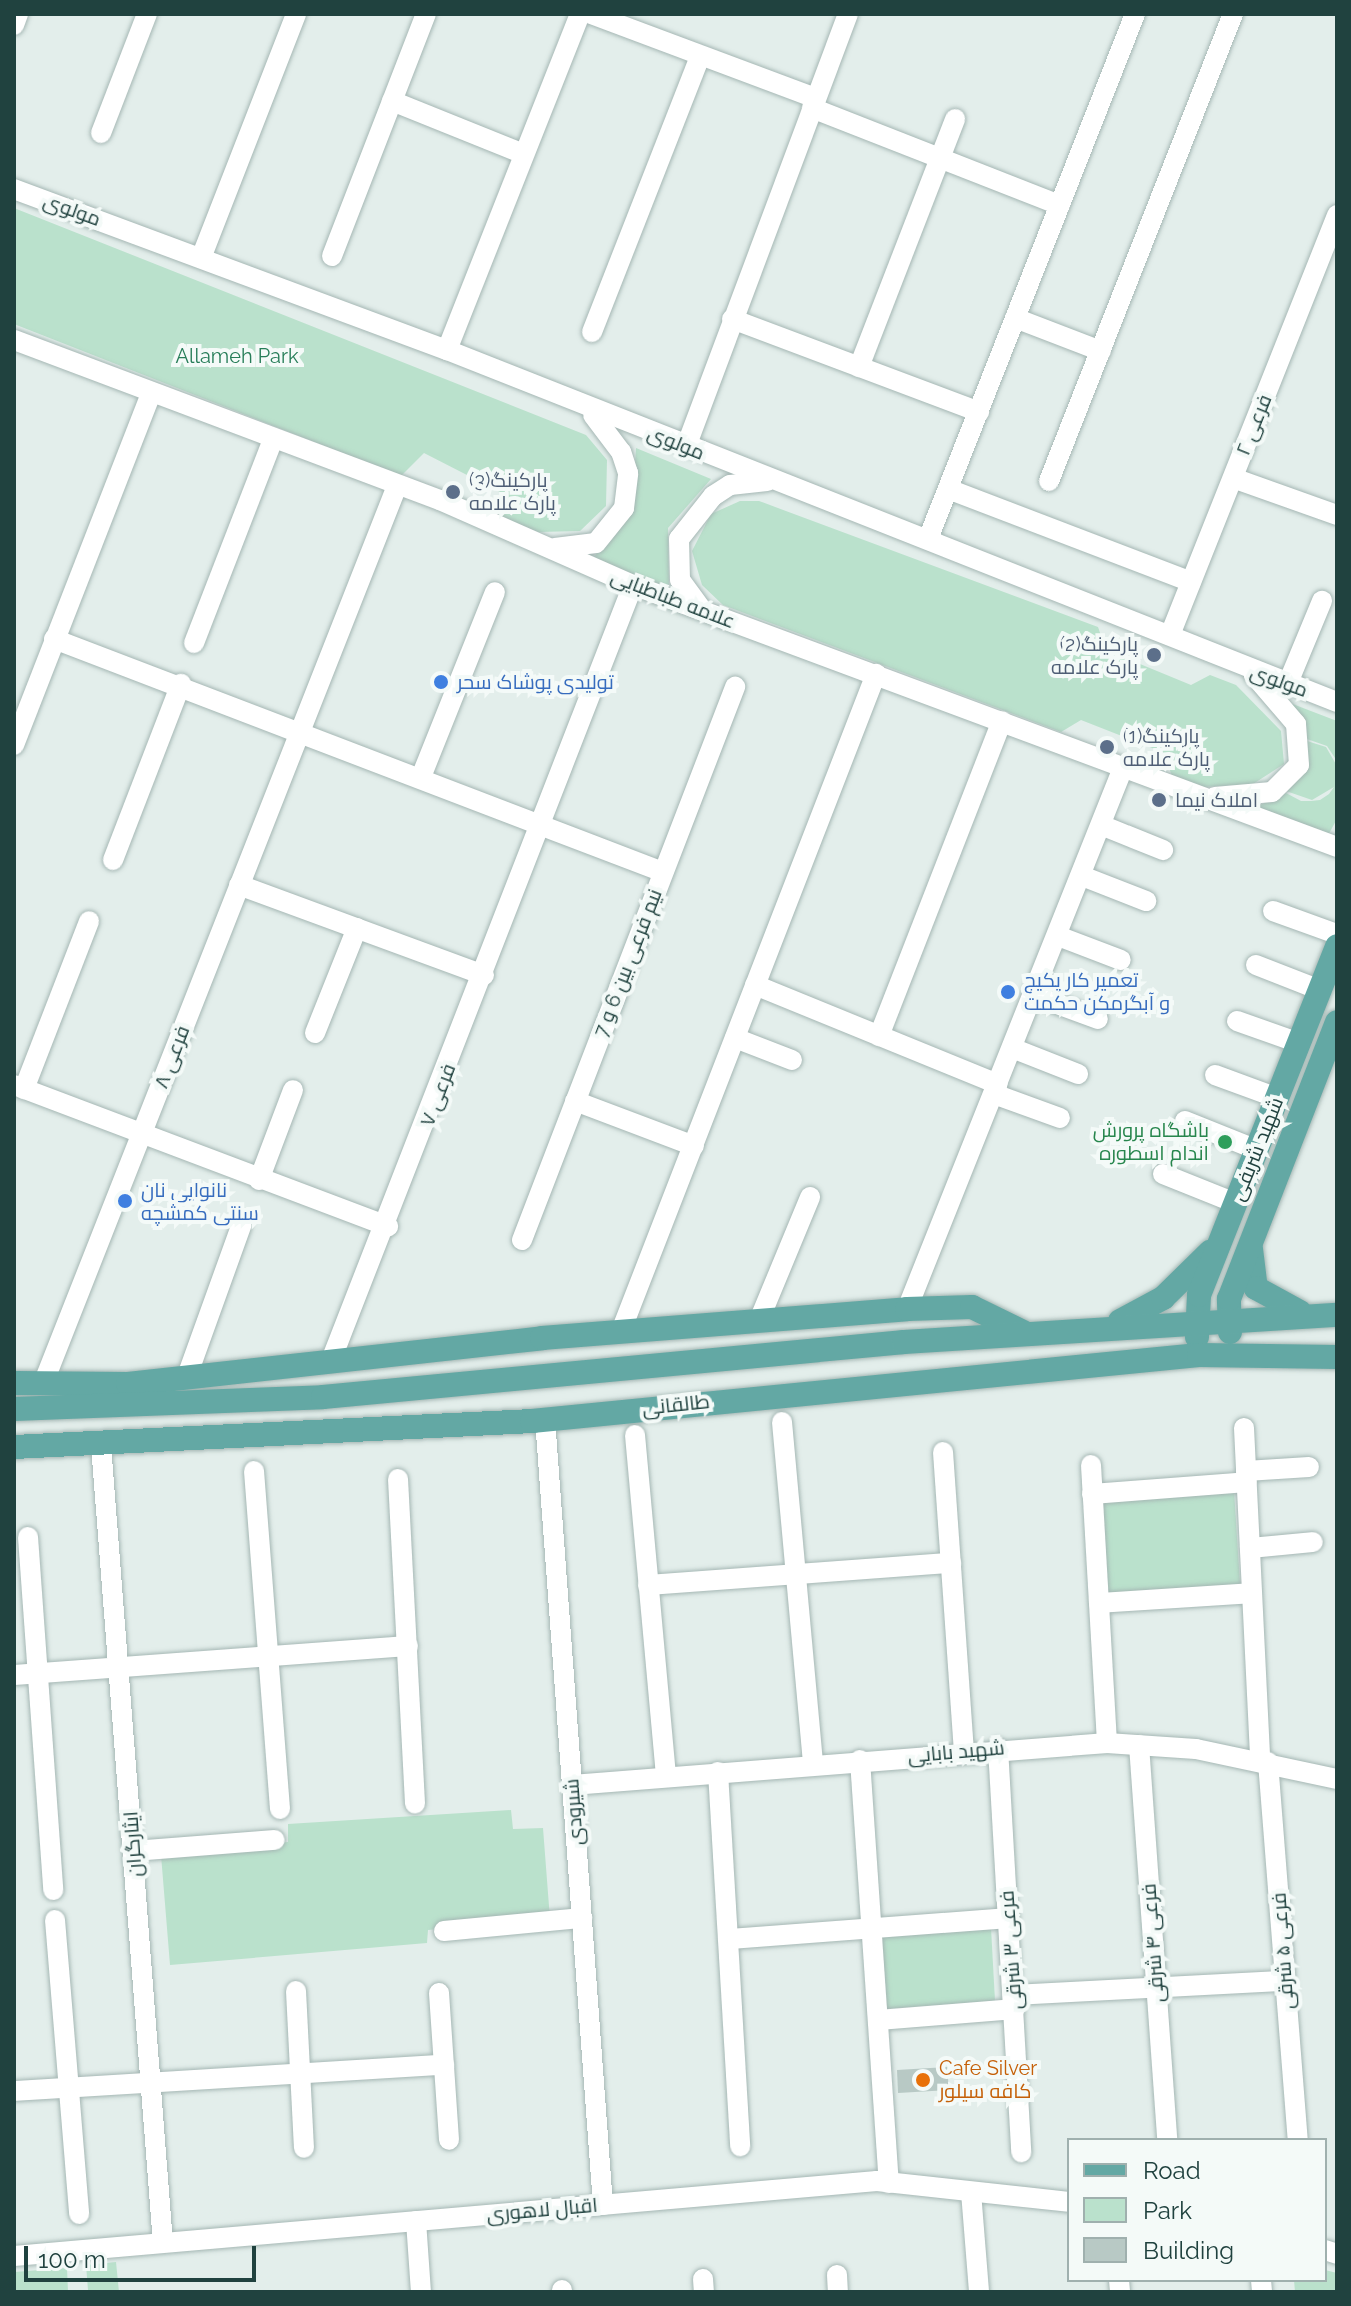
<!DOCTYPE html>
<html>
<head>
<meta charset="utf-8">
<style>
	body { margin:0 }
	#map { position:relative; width:1351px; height:2306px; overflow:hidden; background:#e3eeeb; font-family:Raleway,Cairo,sans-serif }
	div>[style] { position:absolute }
	.green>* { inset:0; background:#bae1cc }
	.building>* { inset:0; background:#b8c9c5 }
	.roads { filter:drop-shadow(0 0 2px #a5b7b4) drop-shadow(0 0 2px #a5b7b4) }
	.minor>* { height:20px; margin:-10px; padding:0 10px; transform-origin:10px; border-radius:10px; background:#fff }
	.major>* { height:24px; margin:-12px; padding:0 12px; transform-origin:12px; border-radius:12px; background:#63a8a4 }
	.dots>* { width:22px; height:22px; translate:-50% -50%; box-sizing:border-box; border:4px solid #f4faf8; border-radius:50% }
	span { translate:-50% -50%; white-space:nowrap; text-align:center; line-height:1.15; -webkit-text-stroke:8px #f4faf8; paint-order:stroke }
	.street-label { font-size:20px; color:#20423f }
	.park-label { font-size:20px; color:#267d58 }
	.service-label { font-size:20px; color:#4e5e75 }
	.left { translate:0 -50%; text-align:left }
	.right { translate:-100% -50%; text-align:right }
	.shop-label { font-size:20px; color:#366cbe }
	.leisure-label { font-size:20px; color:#27864d }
	.food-label { font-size:20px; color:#c56008 }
	.frame { position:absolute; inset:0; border:16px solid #20423f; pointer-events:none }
	.legend { position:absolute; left:1067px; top:2138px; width:260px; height:144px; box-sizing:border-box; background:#f4faf8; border:2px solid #9fb0ae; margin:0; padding:10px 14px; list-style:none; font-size:24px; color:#20423f }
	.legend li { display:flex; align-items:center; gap:16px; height:40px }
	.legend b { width:40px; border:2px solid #9fb0ae }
	.scale { position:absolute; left:24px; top:2246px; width:232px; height:36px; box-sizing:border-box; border:4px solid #20423f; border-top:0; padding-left:10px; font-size:24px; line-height:28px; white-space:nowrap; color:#20423f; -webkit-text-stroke:6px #f4faf8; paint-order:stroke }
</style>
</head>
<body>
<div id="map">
	<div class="green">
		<i style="clip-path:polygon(14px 208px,586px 435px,607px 460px,606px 506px,580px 531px,538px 532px,500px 518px,508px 496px,424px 453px,401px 476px,14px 324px)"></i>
		<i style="clip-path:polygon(636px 448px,711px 479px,668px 528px,669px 590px,592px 559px,632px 514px)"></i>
		<i style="clip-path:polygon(740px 501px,759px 501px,1098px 627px,1106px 650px,1191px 685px,1210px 675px,1236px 685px,1281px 731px,1284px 764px,1253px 784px,1203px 787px,1172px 777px,1165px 753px,1081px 720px,1061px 732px,723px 605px,702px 585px,692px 551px,711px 514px)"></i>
		<i style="clip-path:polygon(1290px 703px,1337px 721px,1337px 761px,1327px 746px,1307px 739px)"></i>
		<i style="clip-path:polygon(1307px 741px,1326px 747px,1337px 766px,1337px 819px,1327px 837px,1254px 808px,1286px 793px,1301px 801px,1311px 801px,1320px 800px,1329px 794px,1334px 787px,1312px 800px,1286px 791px)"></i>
		<i style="clip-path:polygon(1234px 1490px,1240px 1584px,1107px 1595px,1102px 1499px)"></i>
		<i style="clip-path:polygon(511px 1810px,513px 1829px,543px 1828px,550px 1919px,428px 1930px,427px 1943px,170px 1965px,161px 1855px,288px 1842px,288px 1824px)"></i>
		<i style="clip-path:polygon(991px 1928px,995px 2001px,884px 2009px,879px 1935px)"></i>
		<i style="clip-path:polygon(116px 2262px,119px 2292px,72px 2292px,88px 2290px,86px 2265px)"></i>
		<i style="clip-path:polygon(67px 2268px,68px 2292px,14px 2292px,14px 2272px)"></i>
		<i style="clip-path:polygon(1325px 2270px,1337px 2273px,1337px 2292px,1295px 2292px,1294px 2280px,1325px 2280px)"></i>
	</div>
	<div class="building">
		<i style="clip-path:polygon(947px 2067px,949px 2090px,898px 2093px,897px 2070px)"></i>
	</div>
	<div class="roads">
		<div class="minor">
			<i style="left:591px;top:14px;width:240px;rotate:20.5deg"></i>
			<i style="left:14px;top:25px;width:12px;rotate:-70deg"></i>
			<i style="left:392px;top:101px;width:142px;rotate:21.9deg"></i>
			<i style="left:812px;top:108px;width:266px;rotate:21.4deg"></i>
			<i style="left:101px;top:133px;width:128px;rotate:-68.9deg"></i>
			<i style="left:14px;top:189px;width:462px;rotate:20.4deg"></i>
			<i style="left:447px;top:350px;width:957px;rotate:21.58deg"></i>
			<i style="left:332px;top:256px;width:260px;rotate:-68.8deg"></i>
			<i style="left:201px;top:258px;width:262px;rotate:-68.7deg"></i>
			<i style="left:1015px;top:318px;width:92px;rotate:21deg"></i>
			<i style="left:732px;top:319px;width:264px;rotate:20.6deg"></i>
			<i style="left:592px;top:332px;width:296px;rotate:-68.6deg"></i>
			<i style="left:14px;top:340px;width:455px;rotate:20.6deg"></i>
			<i style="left:440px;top:500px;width:211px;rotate:23.8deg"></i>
			<i style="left:633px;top:585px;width:751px;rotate:20.41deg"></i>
			<i style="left:447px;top:350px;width:361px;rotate:-68.4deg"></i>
			<i style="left:859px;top:367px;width:266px;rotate:-68.8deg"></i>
			<i style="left:686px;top:447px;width:462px;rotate:-69.5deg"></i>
			<i style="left:1233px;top:478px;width:110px;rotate:19.6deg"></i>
			<i style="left:1049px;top:481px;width:502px;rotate:-68.5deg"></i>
			<i style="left:948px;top:489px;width:260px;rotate:20.9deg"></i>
			<i style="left:928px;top:539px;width:564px;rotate:-68.48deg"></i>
			<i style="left:555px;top:548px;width:41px;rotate:-7deg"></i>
			<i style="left:596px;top:543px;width:45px;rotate:-51.3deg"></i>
			<i style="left:624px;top:508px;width:35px;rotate:-83deg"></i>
			<i style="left:628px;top:473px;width:22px;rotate:-108deg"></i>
			<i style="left:621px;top:452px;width:46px;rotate:-127.1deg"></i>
			<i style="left:702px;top:610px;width:37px;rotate:-126deg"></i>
			<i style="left:680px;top:580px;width:41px;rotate:-91.4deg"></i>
			<i style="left:679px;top:539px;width:55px;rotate:-51.7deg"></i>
			<i style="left:713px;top:496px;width:20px;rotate:-33deg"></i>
			<i style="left:730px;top:485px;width:37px;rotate:-6deg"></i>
			<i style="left:1170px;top:635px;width:452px;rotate:-68.3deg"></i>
			<i style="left:54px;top:639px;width:652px;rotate:20.94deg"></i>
			<i style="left:194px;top:643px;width:219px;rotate:-68.8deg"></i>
			<i style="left:1288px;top:683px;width:89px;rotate:-67.5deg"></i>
			<i style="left:14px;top:745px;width:377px;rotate:-68.7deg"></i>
			<i style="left:421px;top:777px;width:199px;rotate:-68.2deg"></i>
			<i style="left:1215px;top:797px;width:57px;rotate:-5deg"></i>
			<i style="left:1272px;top:792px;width:38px;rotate:-45deg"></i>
			<i style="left:1299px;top:765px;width:41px;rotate:-94.2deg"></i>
			<i style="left:1296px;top:724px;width:65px;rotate:-130.6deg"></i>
			<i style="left:1101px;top:825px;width:67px;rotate:22deg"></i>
			<i style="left:113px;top:860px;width:189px;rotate:-68.9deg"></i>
			<i style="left:1082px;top:876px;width:69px;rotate:21.3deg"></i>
			<i style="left:239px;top:885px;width:261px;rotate:20.2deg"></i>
			<i style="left:1273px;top:911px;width:68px;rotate:19.8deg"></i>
			<i style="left:1058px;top:936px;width:67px;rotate:20.9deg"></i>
			<i style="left:1256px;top:965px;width:69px;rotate:21.3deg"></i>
			<i style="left:755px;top:985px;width:262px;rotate:22.2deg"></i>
			<i style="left:1033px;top:995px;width:69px;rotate:20.3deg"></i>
			<i style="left:1237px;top:1021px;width:66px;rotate:19.5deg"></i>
			<i style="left:315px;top:1033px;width:113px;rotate:-68.2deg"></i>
			<i style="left:879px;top:1036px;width:338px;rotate:-68.7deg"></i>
			<i style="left:735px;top:1038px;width:61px;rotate:21.1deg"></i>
			<i style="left:1012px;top:1048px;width:71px;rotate:21.5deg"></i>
			<i style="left:1215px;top:1075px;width:67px;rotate:20.1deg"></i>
			<i style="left:14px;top:1085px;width:400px;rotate:20.7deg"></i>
			<i style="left:24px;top:1089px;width:180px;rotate:-68.8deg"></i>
			<i style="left:994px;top:1094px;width:70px;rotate:20deg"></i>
			<i style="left:575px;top:1101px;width:127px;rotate:20.7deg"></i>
			<i style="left:1185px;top:1121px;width:78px;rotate:21.9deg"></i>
			<i style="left:1163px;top:1174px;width:78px;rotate:21.9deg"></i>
			<i style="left:259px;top:1180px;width:96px;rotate:-69.3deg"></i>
			<i style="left:522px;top:1240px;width:593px;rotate:-68.93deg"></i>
			<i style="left:907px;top:1309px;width:583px;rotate:-68.24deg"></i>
			<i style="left:760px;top:1318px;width:131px;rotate:-67.5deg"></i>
			<i style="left:621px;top:1331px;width:705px;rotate:-68.79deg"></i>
			<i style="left:330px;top:1363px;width:835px;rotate:-68.72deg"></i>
			<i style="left:186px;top:1379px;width:163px;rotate:-70.2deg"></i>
			<i style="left:43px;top:1384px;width:965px;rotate:-68.49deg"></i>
			<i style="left:545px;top:1419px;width:788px;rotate:85.78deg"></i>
			<i style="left:782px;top:1422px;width:343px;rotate:84.8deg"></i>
			<i style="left:1244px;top:1428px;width:333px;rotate:87.2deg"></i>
			<i style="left:635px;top:1435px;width:343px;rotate:84.8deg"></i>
			<i style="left:101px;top:1445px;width:800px;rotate:85.56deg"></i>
			<i style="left:943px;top:1452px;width:300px;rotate:86deg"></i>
			<i style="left:1091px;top:1465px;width:278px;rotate:86.7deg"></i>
			<i style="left:254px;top:1471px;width:339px;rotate:85.6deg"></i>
			<i style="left:1246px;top:1471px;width:63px;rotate:-3.6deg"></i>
			<i style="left:398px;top:1479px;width:325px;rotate:87deg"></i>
			<i style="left:1092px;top:1494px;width:155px;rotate:-4.4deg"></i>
			<i style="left:28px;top:1537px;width:354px;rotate:85.9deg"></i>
			<i style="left:1250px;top:1548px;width:63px;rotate:-5.4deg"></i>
			<i style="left:648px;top:1585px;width:304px;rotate:-4.2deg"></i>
			<i style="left:1099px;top:1603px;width:153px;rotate:-3.7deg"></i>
			<i style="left:14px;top:1675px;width:395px;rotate:-4.2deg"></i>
			<i style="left:1139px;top:1745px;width:396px;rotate:85.9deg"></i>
			<i style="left:998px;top:1748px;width:405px;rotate:86.7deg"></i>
			<i style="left:860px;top:1760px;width:424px;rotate:86.1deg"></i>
			<i style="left:1268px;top:1762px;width:379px;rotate:85.5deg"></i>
			<i style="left:718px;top:1772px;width:375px;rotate:86.6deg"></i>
			<i style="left:572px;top:1785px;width:537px;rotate:-4.49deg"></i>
			<i style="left:1107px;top:1743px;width:89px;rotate:3.9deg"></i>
			<i style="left:1196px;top:1749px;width:144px;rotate:12deg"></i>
			<i style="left:134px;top:1851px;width:141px;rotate:-4.5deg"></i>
			<i style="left:55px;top:1920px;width:295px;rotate:85.3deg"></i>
			<i style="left:444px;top:1931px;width:139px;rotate:-5.4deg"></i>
			<i style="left:730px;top:1939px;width:280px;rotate:-4.3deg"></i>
			<i style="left:296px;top:1991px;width:157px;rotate:87.1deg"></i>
			<i style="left:439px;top:1993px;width:147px;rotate:86.1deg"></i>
			<i style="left:1014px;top:1995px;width:271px;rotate:-3deg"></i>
			<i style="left:879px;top:2020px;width:136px;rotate:-4.6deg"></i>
			<i style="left:14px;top:2091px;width:431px;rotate:-3.5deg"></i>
			<i style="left:971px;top:2192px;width:100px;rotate:85.4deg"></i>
			<i style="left:416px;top:2221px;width:71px;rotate:86deg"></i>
			<i style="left:1325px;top:2250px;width:13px;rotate:18deg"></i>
			<i style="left:14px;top:2256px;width:866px;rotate:-4.97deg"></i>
			<i style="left:877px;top:2181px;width:193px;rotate:6.2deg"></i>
			<i style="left:837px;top:2275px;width:17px;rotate:87deg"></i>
			<i style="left:703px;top:2279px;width:13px;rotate:86deg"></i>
			<i style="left:1119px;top:2280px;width:12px;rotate:85deg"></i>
			<i style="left:1261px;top:2280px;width:12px;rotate:85deg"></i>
			<i style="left:562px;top:2290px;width:2px;rotate:90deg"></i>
		</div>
		<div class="major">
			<i style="left:1251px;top:1249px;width:39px;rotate:83deg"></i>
			<i style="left:1256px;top:1288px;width:50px;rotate:28.6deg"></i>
			<i style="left:1120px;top:1321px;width:49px;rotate:-28.1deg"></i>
			<i style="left:1163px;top:1298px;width:66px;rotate:-44.4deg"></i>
			<i style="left:1230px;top:1332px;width:33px;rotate:-92deg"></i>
			<i style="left:1229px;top:1299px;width:297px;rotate:-68.7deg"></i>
			<i style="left:1197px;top:1337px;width:42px;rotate:-87.3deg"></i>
			<i style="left:1199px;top:1295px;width:375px;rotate:-68.4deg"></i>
			<i style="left:14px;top:1383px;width:114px;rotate:0.5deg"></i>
			<i style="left:128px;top:1384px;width:417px;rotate:-6.3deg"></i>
			<i style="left:542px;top:1338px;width:366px;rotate:-4.5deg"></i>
			<i style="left:907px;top:1309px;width:65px;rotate:-1.8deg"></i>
			<i style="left:972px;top:1307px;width:57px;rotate:26.1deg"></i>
			<i style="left:14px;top:1409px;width:309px;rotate:-2.2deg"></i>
			<i style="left:323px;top:1397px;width:584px;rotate:-5.41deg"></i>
			<i style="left:904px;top:1342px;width:434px;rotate:-3.6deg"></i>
			<i style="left:14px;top:1447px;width:519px;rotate:-2.87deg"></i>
			<i style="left:532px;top:1421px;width:670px;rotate:-5.65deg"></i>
			<i style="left:1199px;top:1355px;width:138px;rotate:0.8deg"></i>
		</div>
	</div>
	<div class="dots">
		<i style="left:453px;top:492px;background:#5c6f8a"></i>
		<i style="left:1154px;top:655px;background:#5c6f8a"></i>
		<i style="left:441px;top:682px;background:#3f7fe0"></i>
		<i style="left:1107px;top:747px;background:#5c6f8a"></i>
		<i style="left:1159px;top:800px;background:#5c6f8a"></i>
		<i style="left:1008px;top:992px;background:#3f7fe0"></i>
		<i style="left:1225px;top:1142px;background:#2e9e5b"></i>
		<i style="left:125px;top:1201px;background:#3f7fe0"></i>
		<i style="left:923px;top:2080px;background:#e8710a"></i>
	</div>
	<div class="street-label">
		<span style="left:72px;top:210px;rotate:20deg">مولوی</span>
		<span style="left:1254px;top:425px;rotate:-68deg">فرعی ۲</span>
		<span style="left:676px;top:443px;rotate:22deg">مولوی</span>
		<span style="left:673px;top:599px;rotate:21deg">علامه طباطبایی</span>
		<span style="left:1279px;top:681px;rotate:20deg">مولوی</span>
		<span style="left:628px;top:963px;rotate:-69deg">نیم فرعی بین 6 و 7</span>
		<span style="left:172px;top:1057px;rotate:-69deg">فرعی ۸</span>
		<span style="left:438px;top:1095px;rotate:-69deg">فرعی ۷</span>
		<span style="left:1257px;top:1149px;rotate:-68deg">شهید شریفی</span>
		<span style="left:676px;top:1405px;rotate:-6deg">طالقانی</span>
		<span style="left:956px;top:1752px;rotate:-5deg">شهید بابایی</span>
		<span style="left:574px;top:1812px;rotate:-94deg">شیرودی</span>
		<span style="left:133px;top:1844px;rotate:-94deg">ایثارگران</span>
		<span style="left:1153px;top:1943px;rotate:-94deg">فرعی ۴ شرقی</span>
		<span style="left:1011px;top:1950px;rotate:-94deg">فرعی ۳ شرقی</span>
		<span style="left:1283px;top:1951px;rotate:-94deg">فرعی ۵ شرقی</span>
		<span style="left:542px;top:2210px;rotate:-5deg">اقبال لاهوری</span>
	</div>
	<div class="park-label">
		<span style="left:237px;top:356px">Allameh Park</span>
	</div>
	<div class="service-label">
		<span class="left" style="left:469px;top:492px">پارکینگ(3)<br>پارک علامه</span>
		<span class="right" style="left:1138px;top:656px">پارکینگ(2)<br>پارک علامه</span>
		<span class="left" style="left:1123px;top:748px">پارکینگ(1)<br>پارک علامه</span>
		<span class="left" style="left:1175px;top:800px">املاک نیما</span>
	</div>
	<div class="shop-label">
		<span class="left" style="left:457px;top:682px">تولیدی پوشاک سحر</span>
		<span class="left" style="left:1024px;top:992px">تعمیر کار پکیج<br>و آبگرمکن حکمت</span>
		<span class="left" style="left:141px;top:1202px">نانوایی نان<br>سنتی کمشچه</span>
	</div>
	<div class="leisure-label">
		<span class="right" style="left:1209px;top:1142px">باشگاه پرورش<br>اندام اسطوره</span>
	</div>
	<div class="food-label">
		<span class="left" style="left:939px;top:2080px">Cafe Silver<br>کافه سیلور</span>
	</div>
	<div class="frame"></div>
	<ul class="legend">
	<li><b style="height:10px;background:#63a8a4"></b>Road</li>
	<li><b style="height:22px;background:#bae1cc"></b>Park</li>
	<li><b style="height:22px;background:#b8c9c5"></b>Building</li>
	</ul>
	<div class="scale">100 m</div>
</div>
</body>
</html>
